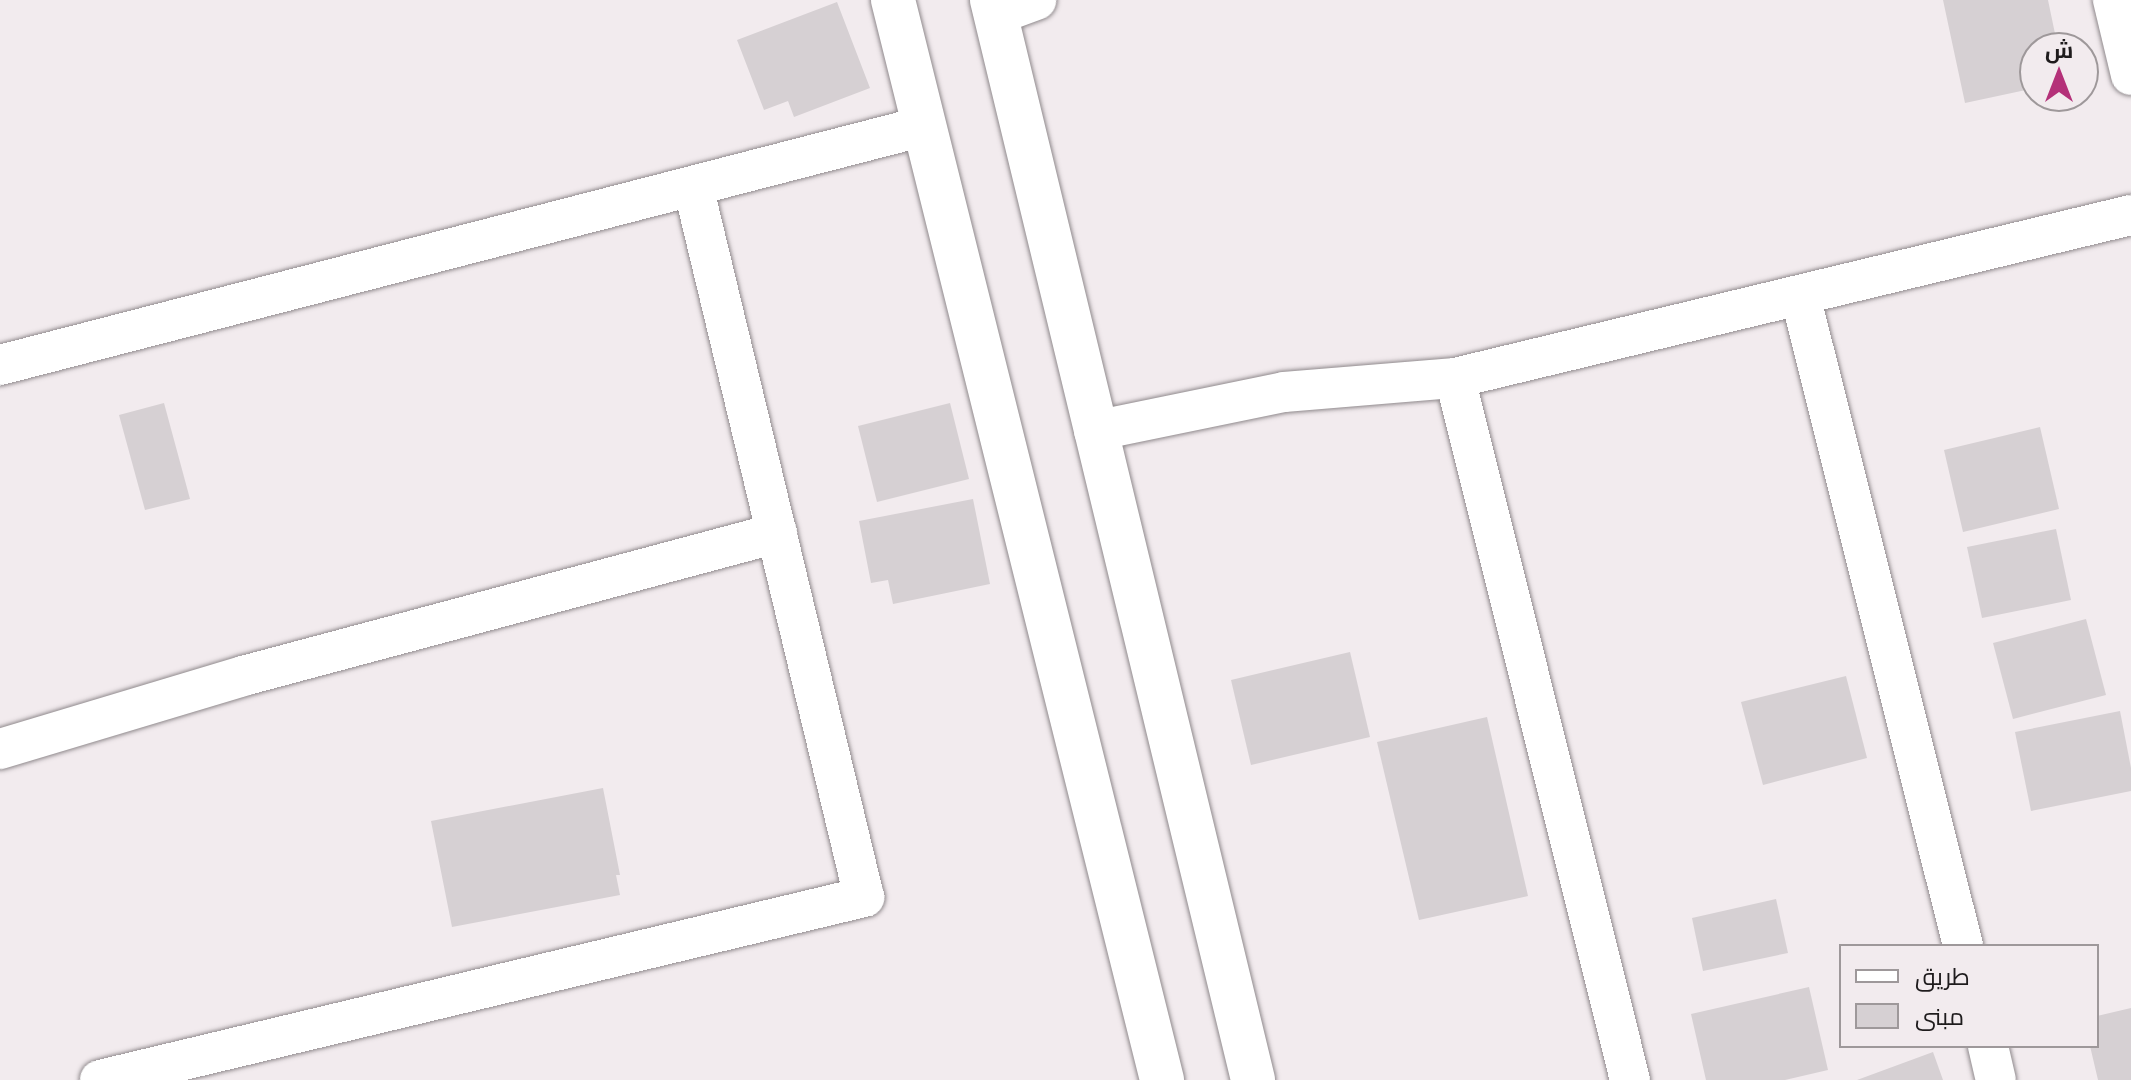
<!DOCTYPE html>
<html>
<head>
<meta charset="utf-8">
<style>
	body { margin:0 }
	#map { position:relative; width:2131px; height:1080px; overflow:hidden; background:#f2ebee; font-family:Quicksand,Cairo,sans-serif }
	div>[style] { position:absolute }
	.building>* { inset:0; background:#d6d0d3 }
	.roads { filter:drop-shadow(0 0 2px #908a8d) drop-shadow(0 0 2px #908a8d) }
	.street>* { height:40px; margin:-20px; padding:0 20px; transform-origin:20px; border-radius:20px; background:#fff }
	.secondary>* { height:44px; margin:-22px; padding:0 22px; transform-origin:22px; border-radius:22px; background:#fff }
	span { translate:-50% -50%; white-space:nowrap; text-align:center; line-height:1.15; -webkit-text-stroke:6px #f2ebee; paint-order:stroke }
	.legend { position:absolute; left:1839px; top:944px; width:260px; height:104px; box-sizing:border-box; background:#f2ebee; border:2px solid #9e989a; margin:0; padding:10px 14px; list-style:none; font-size:24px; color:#1f1c1d }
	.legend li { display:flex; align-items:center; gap:16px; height:40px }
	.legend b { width:40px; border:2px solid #9e989a }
	.north { position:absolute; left:2019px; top:32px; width:80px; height:80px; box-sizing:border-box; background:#f2ebee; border:2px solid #9e989a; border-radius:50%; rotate:0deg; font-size:22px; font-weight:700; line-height:32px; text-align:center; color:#1f1c1d }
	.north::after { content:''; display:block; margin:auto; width:28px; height:36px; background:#b43179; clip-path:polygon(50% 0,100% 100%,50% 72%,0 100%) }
</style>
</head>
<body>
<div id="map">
	<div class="building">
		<i style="clip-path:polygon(1943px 0,2048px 0,2058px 48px,2035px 48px,2035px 88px,1965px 103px)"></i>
		<i style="clip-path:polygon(837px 2px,870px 88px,794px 117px,788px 101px,764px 110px,737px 40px)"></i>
		<i style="clip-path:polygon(164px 403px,190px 499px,145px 510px,119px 415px)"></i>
		<i style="clip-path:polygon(950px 403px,969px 479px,877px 502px,858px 426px)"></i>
		<i style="clip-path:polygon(2040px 427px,2059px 509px,1963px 532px,1944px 450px)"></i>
		<i style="clip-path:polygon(973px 499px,990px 584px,893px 604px,888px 580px,871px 583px,859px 521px)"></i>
		<i style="clip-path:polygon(2056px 529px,2071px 600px,1982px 618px,1967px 547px)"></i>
		<i style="clip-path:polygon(2086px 619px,2106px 695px,2013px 719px,1993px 643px)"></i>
		<i style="clip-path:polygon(1350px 652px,1370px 737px,1251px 765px,1231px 680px)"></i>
		<i style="clip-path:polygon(1846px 676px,1867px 758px,1763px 785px,1741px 702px)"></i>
		<i style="clip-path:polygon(2120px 711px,2131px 768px,2131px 791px,2031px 811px,2015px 732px)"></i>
		<i style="clip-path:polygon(1487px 717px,1528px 896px,1419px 920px,1377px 742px)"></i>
		<i style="clip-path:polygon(603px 788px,620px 875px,616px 875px,620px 895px,452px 927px,431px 821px)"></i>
		<i style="clip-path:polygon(1776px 899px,1788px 953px,1703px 971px,1692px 918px)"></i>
		<i style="clip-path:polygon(1809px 987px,1828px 1070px,1785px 1080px,1706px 1080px,1691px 1014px)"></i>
		<i style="clip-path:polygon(2131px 1008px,2131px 1080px,2098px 1080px,2090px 1046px,2097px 1046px,2097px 1016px)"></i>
		<i style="clip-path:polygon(1933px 1052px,1943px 1080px,1857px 1080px)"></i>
	</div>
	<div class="roads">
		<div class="street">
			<i style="left:2113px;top:0;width:77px;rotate:76.5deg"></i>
			<i style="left:995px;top:15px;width:44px;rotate:-20.1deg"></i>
			<i style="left:1800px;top:295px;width:671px;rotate:75.94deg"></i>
			<i style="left:0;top:365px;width:954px;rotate:-14.5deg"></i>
			<i style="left:1094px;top:431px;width:194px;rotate:-11.6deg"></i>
			<i style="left:1284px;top:392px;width:172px;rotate:-4.7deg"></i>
			<i style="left:0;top:749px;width:254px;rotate:-16.7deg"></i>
			<i style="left:243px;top:676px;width:553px;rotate:-14.99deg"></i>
			<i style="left:1988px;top:1046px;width:35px;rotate:77deg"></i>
			<i style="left:100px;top:1080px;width:786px;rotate:-13.47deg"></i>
			<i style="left:864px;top:897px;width:731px;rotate:-103.52deg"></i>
			<i style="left:1630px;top:1080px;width:723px;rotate:-104deg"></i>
			<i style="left:1455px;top:378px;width:695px;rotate:-13.56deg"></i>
		</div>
		<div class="secondary">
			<i style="left:893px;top:0;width:1113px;rotate:76.01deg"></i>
			<i style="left:992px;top:0;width:1111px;rotate:76.41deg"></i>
		</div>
	</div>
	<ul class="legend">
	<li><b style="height:10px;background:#fff"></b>طريق</li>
	<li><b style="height:22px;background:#d6d0d3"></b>مبنى</li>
	</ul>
	<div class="north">ش</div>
</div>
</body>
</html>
